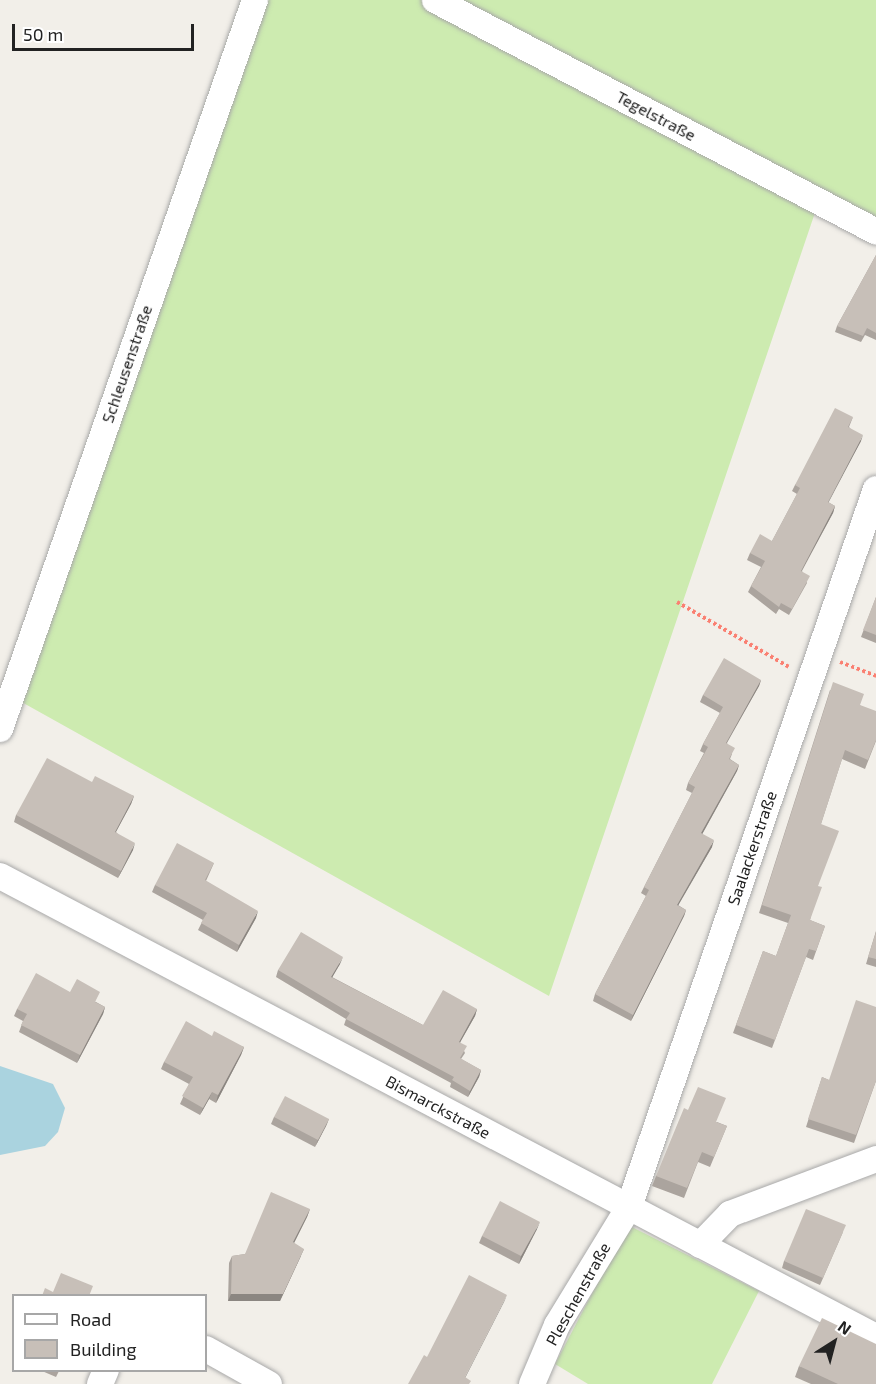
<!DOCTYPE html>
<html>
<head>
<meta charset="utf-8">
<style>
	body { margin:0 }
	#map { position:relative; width:876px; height:1384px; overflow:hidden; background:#f2efe9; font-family:"Exo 2",sans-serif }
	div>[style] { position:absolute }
	.grass>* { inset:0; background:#cdebb0 }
	.water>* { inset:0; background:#aad3df }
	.path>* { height:4px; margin-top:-2px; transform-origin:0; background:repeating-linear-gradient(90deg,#fa8072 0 3px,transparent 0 6px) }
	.roads { filter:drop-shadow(0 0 2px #a9a9a9) drop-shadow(0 0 2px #a9a9a9) }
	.minor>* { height:26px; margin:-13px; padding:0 13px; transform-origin:13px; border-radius:13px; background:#fff }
	.wall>* { inset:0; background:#aba49e }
	.shaded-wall>* { inset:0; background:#8b8681 }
	.building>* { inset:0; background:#c7bfb8 }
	span { translate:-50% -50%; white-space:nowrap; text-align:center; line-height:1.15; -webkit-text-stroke:4.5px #fff; paint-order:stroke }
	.street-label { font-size:16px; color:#222 }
	.legend { position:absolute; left:12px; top:1294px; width:195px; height:78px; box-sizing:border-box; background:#fff; border:2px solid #a7a7a7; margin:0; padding:8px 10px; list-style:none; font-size:18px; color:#222 }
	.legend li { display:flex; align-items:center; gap:12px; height:30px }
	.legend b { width:30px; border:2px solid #a7a7a7 }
	.north { position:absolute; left:804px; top:1312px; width:60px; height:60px; -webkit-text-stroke:4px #fff; paint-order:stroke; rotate:36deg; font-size:16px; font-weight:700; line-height:24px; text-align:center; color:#222 }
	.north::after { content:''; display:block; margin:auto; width:21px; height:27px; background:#222; clip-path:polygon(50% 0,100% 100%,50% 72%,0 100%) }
	.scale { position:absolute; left:12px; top:24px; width:182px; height:27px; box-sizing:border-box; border:3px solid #222; border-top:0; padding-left:8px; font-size:18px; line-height:21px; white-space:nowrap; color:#222; -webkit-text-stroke:4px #fff; paint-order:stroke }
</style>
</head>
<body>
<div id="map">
	<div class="grass">
		<i style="clip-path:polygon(241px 0,876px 0,876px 222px,821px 195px,549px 996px,0 690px)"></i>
		<i style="clip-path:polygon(628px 1225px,759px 1291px,712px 1384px,588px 1384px,555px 1364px)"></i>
	</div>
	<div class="water">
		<i style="clip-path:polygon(0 1066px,53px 1084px,65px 1108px,58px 1132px,45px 1146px,0 1155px)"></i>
	</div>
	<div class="path">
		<i style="left:677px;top:602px;width:129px;rotate:30.1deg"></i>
		<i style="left:840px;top:662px;width:39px;rotate:21deg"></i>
	</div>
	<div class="roads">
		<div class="minor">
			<i style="left:435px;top:0;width:498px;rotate:27.7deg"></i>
			<i style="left:0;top:729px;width:772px;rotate:-70.72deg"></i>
			<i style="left:0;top:876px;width:990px;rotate:27.76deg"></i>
			<i style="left:700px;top:1245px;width:43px;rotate:-45.9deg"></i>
			<i style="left:730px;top:1214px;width:156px;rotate:-20.6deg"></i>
			<i style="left:206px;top:1349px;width:72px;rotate:29.1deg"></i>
			<i style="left:100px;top:1384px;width:15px;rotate:-67deg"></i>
			<i style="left:532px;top:1384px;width:64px;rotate:-67deg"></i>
			<i style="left:557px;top:1325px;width:138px;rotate:-58.6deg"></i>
			<i style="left:629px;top:1207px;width:759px;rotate:-71.02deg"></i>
		</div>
	</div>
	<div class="wall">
		<i style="clip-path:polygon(876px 255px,876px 340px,865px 335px,861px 342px,835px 332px,837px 326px)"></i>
		<i style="clip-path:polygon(853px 417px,849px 427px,861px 441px,828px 502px,835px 506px,833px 513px,802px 571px,807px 583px,789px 615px,779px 609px,776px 614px,748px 592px,751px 586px,761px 567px,747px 560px,750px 553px,772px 541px,797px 494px,792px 491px,795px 485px)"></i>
		<i style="clip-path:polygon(876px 597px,876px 643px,861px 637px)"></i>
		<i style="clip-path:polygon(761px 680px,759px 686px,727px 743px,732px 754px,730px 759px,739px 765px,737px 771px,702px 834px,712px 847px,678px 905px,686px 910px,684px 916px,631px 1021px,593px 1001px,595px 994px,646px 896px,641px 893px,644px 887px,692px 793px,686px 790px,688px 783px,704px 753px,700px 751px,703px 744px,720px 713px,700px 702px,703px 695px)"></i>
		<i style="clip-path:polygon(830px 690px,860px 705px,876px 741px,865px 769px,842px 759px,821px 824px,818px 886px,810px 920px,825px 926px,813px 960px,806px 957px,772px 1048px,733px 1033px,763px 951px,776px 956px,788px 923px,759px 913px)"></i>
		<i style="clip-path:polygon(92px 782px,134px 796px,131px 804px,116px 832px,133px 850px,118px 878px,14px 822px,16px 815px)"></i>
		<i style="clip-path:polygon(214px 863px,206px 881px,256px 918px,237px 952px,198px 930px,203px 920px,152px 892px,155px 885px)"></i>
		<i style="clip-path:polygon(876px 931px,876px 967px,866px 964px)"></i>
		<i style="clip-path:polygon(340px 964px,332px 977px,423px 1025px,477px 1009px,475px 1016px,460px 1042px,465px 1053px,461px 1059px,481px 1070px,479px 1077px,468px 1097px,450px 1087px,451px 1083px,344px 1025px,346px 1019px,276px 977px,278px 970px)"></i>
		<i style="clip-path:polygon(70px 992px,96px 1002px,105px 1007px,103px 1014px,77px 1063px,19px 1032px,23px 1021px,14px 1016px,17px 1009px)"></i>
		<i style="clip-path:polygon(212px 1036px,244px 1047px,241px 1055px,216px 1103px,209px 1099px,200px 1115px,180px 1104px,189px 1084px,161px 1069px,164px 1062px)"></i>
		<i style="clip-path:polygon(822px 1077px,829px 1080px,876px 1081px,854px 1143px,806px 1127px)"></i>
		<i style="clip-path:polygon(274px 1117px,329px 1119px,326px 1126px,315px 1147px,271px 1124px)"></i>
		<i style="clip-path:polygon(717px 1122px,727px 1126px,710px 1167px,698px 1162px,684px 1198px,652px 1186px,656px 1176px)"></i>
		<i style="clip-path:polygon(310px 1209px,307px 1217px,294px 1243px,301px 1256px,280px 1301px,228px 1301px,229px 1263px,232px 1256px,245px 1254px)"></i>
		<i style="clip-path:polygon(537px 1229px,519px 1264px,479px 1243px,482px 1236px)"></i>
		<i style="clip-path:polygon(843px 1232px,820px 1285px,782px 1268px,784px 1261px)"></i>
		<i style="clip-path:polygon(799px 1366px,876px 1384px,811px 1384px,795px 1377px)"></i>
		<i style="clip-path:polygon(42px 1371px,59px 1371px,56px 1377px)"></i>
	</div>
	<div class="shaded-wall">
		<i style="clip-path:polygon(863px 435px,861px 441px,825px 509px,828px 502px)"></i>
		<i style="clip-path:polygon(835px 506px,833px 513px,798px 577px,801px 571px)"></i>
		<i style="clip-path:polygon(761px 680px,759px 686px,723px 749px,726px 743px)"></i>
		<i style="clip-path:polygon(739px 765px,737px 771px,699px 840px,701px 833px)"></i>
		<i style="clip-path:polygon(134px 796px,131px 804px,112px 839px,115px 832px)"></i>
		<i style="clip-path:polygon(714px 840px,712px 847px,675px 911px,677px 905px)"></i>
		<i style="clip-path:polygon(135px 843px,133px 850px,118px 878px,121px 871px)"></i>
		<i style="clip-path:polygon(686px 910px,684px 916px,631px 1021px,633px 1015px)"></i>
		<i style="clip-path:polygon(258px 911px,256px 918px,237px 952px,239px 945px)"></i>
		<i style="clip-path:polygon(343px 957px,340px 964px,329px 983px,331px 977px)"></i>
		<i style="clip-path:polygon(105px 1007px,103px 1014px,77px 1063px,80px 1055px)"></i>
		<i style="clip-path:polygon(477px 1009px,475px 1016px,457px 1048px,459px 1042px)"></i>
		<i style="clip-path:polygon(244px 1047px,241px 1055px,216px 1103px,218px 1095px)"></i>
		<i style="clip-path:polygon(481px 1070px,479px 1077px,468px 1097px,470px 1091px)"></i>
		<i style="clip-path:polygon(212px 1092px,209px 1099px,200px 1115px,203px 1108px)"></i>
		<i style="clip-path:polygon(329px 1119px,326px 1126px,315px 1147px,318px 1140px)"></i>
		<i style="clip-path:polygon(310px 1209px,307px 1217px,291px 1249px,293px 1242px)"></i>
		<i style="clip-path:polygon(540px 1222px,537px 1229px,519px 1264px,521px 1256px)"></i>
		<i style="clip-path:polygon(304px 1249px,280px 1301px,228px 1301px,231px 1294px)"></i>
		<i style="clip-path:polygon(507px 1295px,504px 1302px,462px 1384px,465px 1377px)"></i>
	</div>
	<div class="building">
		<i style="clip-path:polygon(876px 255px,876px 333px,867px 328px,863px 336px,837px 326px)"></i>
		<i style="clip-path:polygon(835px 408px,853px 417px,848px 427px,863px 435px,828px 502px,835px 506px,801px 571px,810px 576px,792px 609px,781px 603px,779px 607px,751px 586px,765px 561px,750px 553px,760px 534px,772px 541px,800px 488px,795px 485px)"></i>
		<i style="clip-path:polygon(876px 597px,876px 635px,863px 630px)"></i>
		<i style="clip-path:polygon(724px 658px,761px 680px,726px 743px,735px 748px,729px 759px,739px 765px,701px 833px,714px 840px,677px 905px,686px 910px,633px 1015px,595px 994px,649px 890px,644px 887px,695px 787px,688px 783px,708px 747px,703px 744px,723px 707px,703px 695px)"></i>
		<i style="clip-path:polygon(833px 682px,864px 694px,860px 705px,876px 711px,876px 740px,868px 760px,845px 750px,821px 824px,839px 831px,818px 886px,822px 887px,810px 920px,825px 926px,816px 951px,809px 949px,775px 1040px,736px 1025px,763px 951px,776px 956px,791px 915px,762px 905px)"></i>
		<i style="clip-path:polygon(47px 758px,92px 782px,95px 776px,134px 796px,115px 832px,135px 843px,121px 871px,16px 815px)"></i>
		<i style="clip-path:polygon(177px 843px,214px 863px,205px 880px,258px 911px,239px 945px,201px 923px,207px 913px,155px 885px)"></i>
		<i style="clip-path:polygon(301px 932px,343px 957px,331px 977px,423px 1025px,443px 990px,477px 1009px,459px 1042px,467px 1046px,460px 1058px,481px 1070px,470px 1091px,452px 1080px,454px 1077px,346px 1019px,350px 1013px,278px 970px)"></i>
		<i style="clip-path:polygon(876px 932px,876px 959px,868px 957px)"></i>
		<i style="clip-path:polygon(36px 973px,70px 992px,77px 979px,100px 992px,95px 1002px,105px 1007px,80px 1055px,21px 1025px,27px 1014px,17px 1009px)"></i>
		<i style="clip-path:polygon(856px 1000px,876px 1007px,876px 1081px,856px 1135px,808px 1119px,822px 1077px,829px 1080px)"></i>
		<i style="clip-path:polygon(186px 1021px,212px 1036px,214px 1031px,244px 1047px,218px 1095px,212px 1092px,203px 1108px,182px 1096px,193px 1077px,164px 1062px)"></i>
		<i style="clip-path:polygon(698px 1087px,726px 1098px,716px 1122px,727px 1126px,714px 1157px,702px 1152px,687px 1188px,656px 1176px,684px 1108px,688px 1110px)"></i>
		<i style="clip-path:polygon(285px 1096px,329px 1119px,318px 1140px,274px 1117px)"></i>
		<i style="clip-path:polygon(271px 1192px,310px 1209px,293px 1242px,304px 1249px,283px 1294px,231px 1294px,232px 1256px,245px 1254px)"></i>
		<i style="clip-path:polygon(500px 1201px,540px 1222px,521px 1256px,482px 1236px)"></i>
		<i style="clip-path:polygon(806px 1209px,846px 1225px,823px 1278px,784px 1261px)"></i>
		<i style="clip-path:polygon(61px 1273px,93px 1286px,89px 1296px,42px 1296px,45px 1288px,53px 1292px)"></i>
		<i style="clip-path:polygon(469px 1275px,507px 1295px,465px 1377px,471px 1381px,469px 1384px,408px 1384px,424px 1355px,427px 1357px)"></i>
		<i style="clip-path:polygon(822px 1318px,876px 1344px,876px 1384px,838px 1384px,799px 1366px)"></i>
	</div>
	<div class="street-label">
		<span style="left:656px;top:116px;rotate:28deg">Tegelstraße</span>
		<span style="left:127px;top:364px;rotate:-71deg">Schleusenstraße</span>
		<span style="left:752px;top:848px;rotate:-71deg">Saalackerstraße</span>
		<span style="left:438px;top:1107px;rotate:28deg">Bismarckstraße</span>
		<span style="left:578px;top:1294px;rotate:-61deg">Pleschenstraße</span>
	</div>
	<ul class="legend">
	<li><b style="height:8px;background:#fff"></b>Road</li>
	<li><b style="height:16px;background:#c7bfb8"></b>Building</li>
	</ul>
	<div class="north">N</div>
	<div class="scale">50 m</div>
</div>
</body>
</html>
